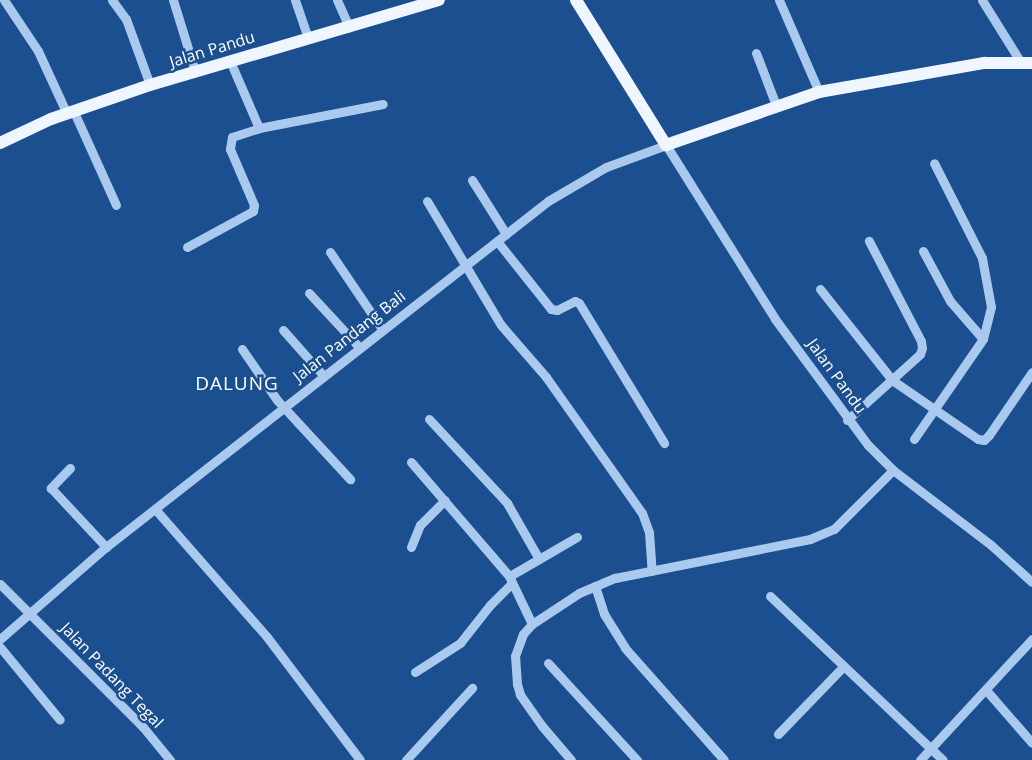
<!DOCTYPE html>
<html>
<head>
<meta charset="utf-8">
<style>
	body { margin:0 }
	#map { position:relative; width:1032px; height:760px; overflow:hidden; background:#1b4f8f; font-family:"Open Sans",sans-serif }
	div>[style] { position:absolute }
	.minor>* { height:9px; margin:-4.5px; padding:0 4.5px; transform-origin:4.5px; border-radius:4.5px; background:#a9c9ee }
	.major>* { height:12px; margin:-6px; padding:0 6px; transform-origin:6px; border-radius:6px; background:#f0f6ff }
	span { translate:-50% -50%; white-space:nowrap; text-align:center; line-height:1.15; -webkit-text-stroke:5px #1b4f8f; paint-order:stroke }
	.street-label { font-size:16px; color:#fff }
	.quarter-label { font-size:19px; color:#fff; letter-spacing:1px }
</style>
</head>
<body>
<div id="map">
	<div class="minor">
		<i style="left:4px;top:0;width:61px;rotate:56.3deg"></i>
		<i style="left:38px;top:51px;width:69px;rotate:65.3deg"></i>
		<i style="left:112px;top:0;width:24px;rotate:54deg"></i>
		<i style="left:126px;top:19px;width:70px;rotate:70deg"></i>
		<i style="left:173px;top:0;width:74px;rotate:72.8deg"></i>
		<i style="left:295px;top:0;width:40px;rotate:71.1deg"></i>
		<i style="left:337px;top:0;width:30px;rotate:66deg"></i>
		<i style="left:779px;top:0;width:100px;rotate:66.5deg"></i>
		<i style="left:982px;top:0;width:72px;rotate:58.1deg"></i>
		<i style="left:756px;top:53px;width:56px;rotate:69deg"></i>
		<i style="left:230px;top:61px;width:73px;rotate:66.6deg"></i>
		<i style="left:74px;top:112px;width:102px;rotate:65.7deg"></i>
		<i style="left:472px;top:180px;width:64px;rotate:57.8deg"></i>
		<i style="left:427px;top:201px;width:144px;rotate:59.2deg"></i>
		<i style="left:501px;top:325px;width:69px;rotate:49.1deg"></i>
		<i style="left:546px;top:377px;width:166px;rotate:54.8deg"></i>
		<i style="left:642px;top:513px;width:20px;rotate:70deg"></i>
		<i style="left:649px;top:532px;width:39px;rotate:86deg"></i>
		<i style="left:497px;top:241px;width:87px;rotate:51.5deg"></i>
		<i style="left:551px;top:309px;width:6px;rotate:9deg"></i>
		<i style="left:557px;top:310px;width:20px;rotate:-27deg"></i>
		<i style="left:575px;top:301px;width:4px;rotate:27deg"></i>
		<i style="left:579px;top:303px;width:164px;rotate:58.7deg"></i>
		<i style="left:187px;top:247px;width:75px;rotate:-28.6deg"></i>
		<i style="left:253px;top:211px;width:6px;rotate:-81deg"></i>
		<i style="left:254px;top:205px;width:61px;rotate:-113.2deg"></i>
		<i style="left:230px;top:149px;width:12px;rotate:-81deg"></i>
		<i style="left:232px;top:137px;width:28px;rotate:-18deg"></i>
		<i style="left:259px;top:128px;width:126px;rotate:-11deg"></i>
		<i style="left:923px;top:251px;width:57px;rotate:61.6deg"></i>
		<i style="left:950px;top:301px;width:50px;rotate:49deg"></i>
		<i style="left:330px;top:252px;width:93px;rotate:56deg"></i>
		<i style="left:820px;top:289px;width:116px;rotate:51.6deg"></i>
		<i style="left:892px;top:380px;width:104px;rotate:34.5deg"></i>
		<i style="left:978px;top:439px;width:6px;rotate:9deg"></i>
		<i style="left:984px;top:440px;width:7px;rotate:-45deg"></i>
		<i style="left:989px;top:435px;width:76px;rotate:-55.7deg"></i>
		<i style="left:309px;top:293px;width:75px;rotate:47.2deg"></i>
		<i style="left:283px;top:330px;width:60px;rotate:48.4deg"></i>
		<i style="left:242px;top:349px;width:62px;rotate:55.5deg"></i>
		<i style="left:277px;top:400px;width:108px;rotate:47.3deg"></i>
		<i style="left:429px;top:419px;width:115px;rotate:47.1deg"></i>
		<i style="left:507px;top:503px;width:64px;rotate:60.3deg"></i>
		<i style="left:539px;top:559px;width:34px;rotate:150deg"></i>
		<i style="left:847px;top:420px;width:98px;rotate:-42.1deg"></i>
		<i style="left:920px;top:354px;width:6px;rotate:-72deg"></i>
		<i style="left:922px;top:348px;width:7px;rotate:-98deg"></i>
		<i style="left:921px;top:341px;width:113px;rotate:-117.5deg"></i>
		<i style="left:914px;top:439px;width:121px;rotate:-55.4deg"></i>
		<i style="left:983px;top:339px;width:33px;rotate:-76deg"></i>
		<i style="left:991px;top:307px;width:50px;rotate:-100.4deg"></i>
		<i style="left:982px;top:258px;width:106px;rotate:-116.8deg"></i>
		<i style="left:411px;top:462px;width:150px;rotate:49.3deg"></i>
		<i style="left:509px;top:576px;width:53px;rotate:64.4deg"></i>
		<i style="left:70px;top:468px;width:28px;rotate:134deg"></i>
		<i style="left:51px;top:488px;width:81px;rotate:47deg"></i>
		<i style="left:155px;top:509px;width:170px;rotate:48.8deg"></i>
		<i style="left:267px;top:637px;width:154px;rotate:52.9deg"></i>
		<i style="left:411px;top:547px;width:24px;rotate:-68deg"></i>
		<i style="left:420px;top:525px;width:35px;rotate:-45deg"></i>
		<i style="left:539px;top:559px;width:44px;rotate:-30.1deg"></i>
		<i style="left:0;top:584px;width:202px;rotate:45deg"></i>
		<i style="left:143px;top:727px;width:43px;rotate:50.7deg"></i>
		<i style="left:595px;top:586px;width:29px;rotate:72deg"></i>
		<i style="left:604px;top:614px;width:40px;rotate:58deg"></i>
		<i style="left:625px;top:648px;width:149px;rotate:48.5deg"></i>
		<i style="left:770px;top:596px;width:238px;rotate:43.5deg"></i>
		<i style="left:0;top:639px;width:140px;rotate:-41deg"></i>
		<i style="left:106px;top:547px;width:561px;rotate:-38.05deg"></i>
		<i style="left:548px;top:201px;width:67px;rotate:-30.4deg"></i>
		<i style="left:606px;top:167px;width:64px;rotate:-20.1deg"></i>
		<i style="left:666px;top:145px;width:205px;rotate:57.9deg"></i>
		<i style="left:775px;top:319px;width:157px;rotate:53.6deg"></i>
		<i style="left:868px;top:445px;width:35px;rotate:45deg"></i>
		<i style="left:893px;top:470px;width:123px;rotate:37.4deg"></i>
		<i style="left:991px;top:545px;width:55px;rotate:42.1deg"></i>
		<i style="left:0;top:647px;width:94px;rotate:50.6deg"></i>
		<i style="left:548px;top:663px;width:132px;rotate:47.5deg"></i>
		<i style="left:415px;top:672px;width:54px;rotate:-32.8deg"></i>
		<i style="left:460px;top:643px;width:48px;rotate:-51.7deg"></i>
		<i style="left:490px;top:605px;width:31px;rotate:-45deg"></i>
		<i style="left:986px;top:690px;width:70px;rotate:49deg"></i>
		<i style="left:778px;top:734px;width:93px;rotate:-45.9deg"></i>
		<i style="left:406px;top:760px;width:98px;rotate:-47.5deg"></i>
		<i style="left:571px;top:760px;width:45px;rotate:-130.5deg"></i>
		<i style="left:542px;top:726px;width:39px;rotate:-125deg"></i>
		<i style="left:520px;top:694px;width:10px;rotate:-107deg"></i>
		<i style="left:517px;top:684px;width:28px;rotate:-94deg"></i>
		<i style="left:515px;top:656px;width:23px;rotate:-70deg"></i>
		<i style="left:523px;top:634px;width:13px;rotate:-48deg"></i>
		<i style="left:532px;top:624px;width:56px;rotate:-33.4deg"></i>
		<i style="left:579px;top:593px;width:39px;rotate:-23deg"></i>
		<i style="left:615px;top:578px;width:199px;rotate:-11.3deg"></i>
		<i style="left:810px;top:539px;width:26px;rotate:-23deg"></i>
		<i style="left:834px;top:529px;width:83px;rotate:-45deg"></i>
		<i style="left:920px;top:760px;width:165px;rotate:-47.2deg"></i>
	</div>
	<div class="major">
		<i style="left:576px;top:0;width:171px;rotate:58.2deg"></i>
		<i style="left:666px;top:145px;width:162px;rotate:-19.1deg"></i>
		<i style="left:819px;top:92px;width:168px;rotate:-10deg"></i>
		<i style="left:984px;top:63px;width:48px"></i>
		<i style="left:0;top:143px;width:56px;rotate:-25.2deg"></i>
		<i style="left:51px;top:119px;width:105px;rotate:-19deg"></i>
		<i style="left:150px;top:85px;width:301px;rotate:-16.4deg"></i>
	</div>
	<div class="street-label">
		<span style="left:212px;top:49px;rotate:-17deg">Jalan Pandu</span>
		<span style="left:349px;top:336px;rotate:-38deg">Jalan Pandang Bali</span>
		<span style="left:837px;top:376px;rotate:54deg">Jalan Pandu</span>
		<span style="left:112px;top:675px;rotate:46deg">Jalan Padang Tegal</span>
	</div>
	<div class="quarter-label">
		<span style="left:237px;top:384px">DALUNG</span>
	</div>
</div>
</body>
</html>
